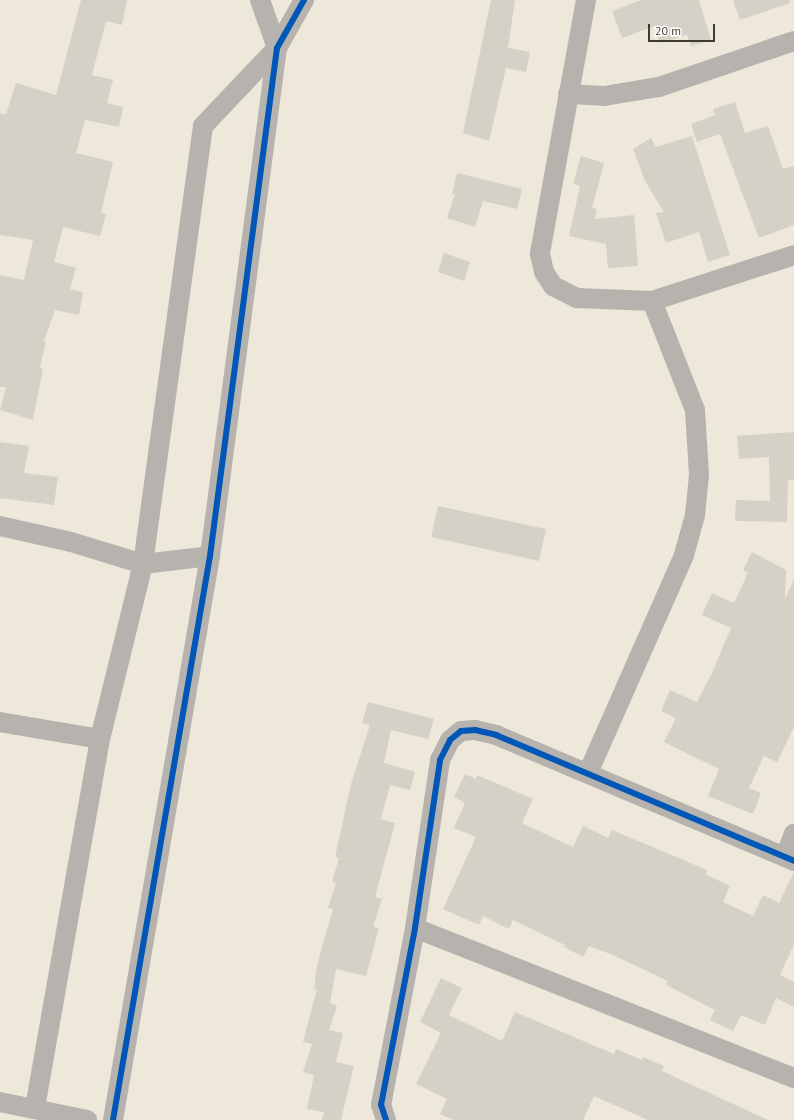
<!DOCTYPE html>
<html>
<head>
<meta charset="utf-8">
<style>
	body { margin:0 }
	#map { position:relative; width:794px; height:1120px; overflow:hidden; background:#ede8da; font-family:"PT Sans",sans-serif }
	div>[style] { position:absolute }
	.building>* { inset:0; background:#d5d1c6 }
	.minor>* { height:20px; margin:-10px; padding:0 10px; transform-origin:10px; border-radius:10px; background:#b6b3ae }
	.cycleway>* { height:6px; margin:-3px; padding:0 3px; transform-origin:3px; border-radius:3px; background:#0057b8 }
	span { translate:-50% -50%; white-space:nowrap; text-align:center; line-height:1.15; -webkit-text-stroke:4px #fff; paint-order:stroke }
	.scale { position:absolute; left:648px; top:24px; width:67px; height:18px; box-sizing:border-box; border:2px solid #3f3b31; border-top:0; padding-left:5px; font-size:12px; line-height:14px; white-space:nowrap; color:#3f3b31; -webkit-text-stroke:3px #fff; paint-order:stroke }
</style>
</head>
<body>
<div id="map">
	<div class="building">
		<i style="clip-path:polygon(81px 0,127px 0,122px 25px,106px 21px,92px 75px,113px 80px,107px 103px,123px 107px,119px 127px,85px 120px,76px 153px,113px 162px,101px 213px,106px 214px,100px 236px,63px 227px,54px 262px,76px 268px,70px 289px,83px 292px,79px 315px,55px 310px,44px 341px,46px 342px,40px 368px,43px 369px,33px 420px,0 410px,6px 387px,0 387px,0 275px,24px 280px,33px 240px,0 235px,0 113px,6px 114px,16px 83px,56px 95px)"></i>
		<i style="clip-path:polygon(491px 0,515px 0,508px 48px,530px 52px,526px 72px,506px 68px,489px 141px,463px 133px)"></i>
		<i style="clip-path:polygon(641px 0,699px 0,711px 40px,691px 46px,687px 35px,660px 43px,655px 26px,622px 38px,612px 11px)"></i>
		<i style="clip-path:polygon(733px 0,789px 0,790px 3px,740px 20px)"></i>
		<i style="clip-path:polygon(735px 102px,745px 133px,768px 126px,783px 169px,794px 166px,794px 225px,759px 238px,720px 134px,697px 142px,691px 124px,715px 115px,713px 109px)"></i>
		<i style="clip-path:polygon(692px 136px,730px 255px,708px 262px,699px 232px,666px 243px,656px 213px,664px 212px,645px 181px,633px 149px,651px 138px,656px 147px)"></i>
		<i style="clip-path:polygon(581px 156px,604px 163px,592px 208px,597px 209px,595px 219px,634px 215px,638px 266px,608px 268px,606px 244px,569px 236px,580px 186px,573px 184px)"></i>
		<i style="clip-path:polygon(457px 173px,522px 189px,517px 209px,483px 201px,475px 227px,447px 218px,455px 194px,452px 194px)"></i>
		<i style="clip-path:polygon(444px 253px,470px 262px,464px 281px,438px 272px)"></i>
		<i style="clip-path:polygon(794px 432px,794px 480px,788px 480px,787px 522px,735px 521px,736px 500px,770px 501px,769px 457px,739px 459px,737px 436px)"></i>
		<i style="clip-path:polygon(0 442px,29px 446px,24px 473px,58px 477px,54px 505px,0 498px)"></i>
		<i style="clip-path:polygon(438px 506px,546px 529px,539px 561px,431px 537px)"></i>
		<i style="clip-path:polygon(752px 552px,786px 570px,785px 599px,794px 579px,794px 727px,777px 762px,764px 756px,749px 788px,761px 793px,753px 814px,708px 796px,719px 769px,664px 742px,676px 718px,661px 711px,670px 690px,697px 702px,712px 673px,731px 628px,702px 615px,712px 593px,734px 603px,748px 573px,743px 570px)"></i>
		<i style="clip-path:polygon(368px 702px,434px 719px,428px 739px,391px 730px,384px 763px,415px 772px,410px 790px,390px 785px,381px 819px,395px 823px,375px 897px,382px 899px,373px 927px,379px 928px,366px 976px,336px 969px,330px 1003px,337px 1006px,329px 1030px,343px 1033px,336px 1062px,354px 1066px,341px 1120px,322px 1120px,324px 1112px,307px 1109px,314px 1075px,303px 1072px,312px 1044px,303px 1042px,317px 989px,314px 989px,317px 965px,333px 909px,328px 908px,336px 883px,332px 882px,339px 858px,335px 857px,351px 784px,370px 725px,362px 723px)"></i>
		<i style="clip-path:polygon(465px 774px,476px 779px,477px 775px,533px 799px,522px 823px,573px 847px,583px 826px,608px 838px,612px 830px,707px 870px,705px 874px,730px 886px,723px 902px,753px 916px,763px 895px,779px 903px,794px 872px,794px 944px,780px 975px,794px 982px,794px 1007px,776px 998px,765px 1025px,741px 1015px,733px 1031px,710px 1020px,715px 1010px,666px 985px,668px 981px,613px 955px,589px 946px,583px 957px,564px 947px,565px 945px,513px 920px,509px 929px,483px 916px,479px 925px,443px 909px,476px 837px,454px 828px,465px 803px,454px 797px)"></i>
		<i style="clip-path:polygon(441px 978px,462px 988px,449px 1015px,502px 1041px,515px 1012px,614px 1054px,616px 1049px,642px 1060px,643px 1057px,664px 1066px,662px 1071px,768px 1120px,648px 1120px,594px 1096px,583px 1120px,453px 1120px,440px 1114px,447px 1099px,416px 1084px,441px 1033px,420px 1022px)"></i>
	</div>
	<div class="minor">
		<i style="left:586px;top:0;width:258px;rotate:100.3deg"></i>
		<i style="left:540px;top:254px;width:18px;rotate:77deg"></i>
		<i style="left:544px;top:272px;width:17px;rotate:57deg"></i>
		<i style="left:553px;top:286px;width:27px;rotate:27deg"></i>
		<i style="left:577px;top:298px;width:75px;rotate:2.3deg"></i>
		<i style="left:652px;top:301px;width:149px;rotate:-17.9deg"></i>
		<i style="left:568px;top:94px;width:36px;rotate:3deg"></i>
		<i style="left:604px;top:96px;width:56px;rotate:-9.3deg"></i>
		<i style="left:659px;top:87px;width:143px;rotate:-18.8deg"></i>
		<i style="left:0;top:526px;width:73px;rotate:12.7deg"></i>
		<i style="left:71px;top:542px;width:75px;rotate:17deg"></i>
		<i style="left:143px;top:564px;width:67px;rotate:-6.8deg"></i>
		<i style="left:0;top:722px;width:101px;rotate:9.6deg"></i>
		<i style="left:100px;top:739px;width:375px;rotate:100deg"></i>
		<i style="left:100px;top:739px;width:180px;rotate:-76.2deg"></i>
		<i style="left:143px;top:564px;width:442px;rotate:-82.2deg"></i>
		<i style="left:203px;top:126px;width:108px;rotate:-46.5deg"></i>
		<i style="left:277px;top:48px;width:51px;rotate:-109.5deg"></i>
		<i style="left:588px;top:773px;width:238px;rotate:-66.2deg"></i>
		<i style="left:684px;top:555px;width:41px;rotate:-74.6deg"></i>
		<i style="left:695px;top:515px;width:40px;rotate:-84.3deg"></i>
		<i style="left:699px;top:475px;width:65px;rotate:-93.5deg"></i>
		<i style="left:695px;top:410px;width:117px;rotate:-111.5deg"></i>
		<i style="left:785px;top:857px;width:25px;rotate:-69deg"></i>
		<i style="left:415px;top:928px;width:408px;rotate:21.6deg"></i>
		<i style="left:0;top:1102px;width:89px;rotate:11.7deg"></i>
		<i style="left:113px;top:1120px;width:572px;rotate:-80.24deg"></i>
		<i style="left:210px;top:556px;width:512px;rotate:-82.49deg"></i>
		<i style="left:277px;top:48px;width:55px;rotate:-60.6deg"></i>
		<i style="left:386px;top:1120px;width:16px;rotate:-108deg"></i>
		<i style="left:381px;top:1105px;width:180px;rotate:-79.1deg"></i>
		<i style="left:415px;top:928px;width:170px;rotate:-81.5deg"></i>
		<i style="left:440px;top:760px;width:22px;rotate:-63deg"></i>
		<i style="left:450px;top:740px;width:14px;rotate:-39deg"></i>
		<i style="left:461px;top:731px;width:14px;rotate:-4deg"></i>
		<i style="left:475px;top:730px;width:22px;rotate:13deg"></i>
		<i style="left:496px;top:735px;width:324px;rotate:22.9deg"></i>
	</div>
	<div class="cycleway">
		<i style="left:113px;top:1120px;width:572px;rotate:-80.24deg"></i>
		<i style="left:210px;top:556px;width:512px;rotate:-82.49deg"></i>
		<i style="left:277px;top:48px;width:55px;rotate:-60.6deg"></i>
		<i style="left:386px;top:1120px;width:16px;rotate:-108deg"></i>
		<i style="left:381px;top:1105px;width:180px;rotate:-79.1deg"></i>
		<i style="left:415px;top:928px;width:170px;rotate:-81.5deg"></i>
		<i style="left:440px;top:760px;width:22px;rotate:-63deg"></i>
		<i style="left:450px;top:740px;width:14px;rotate:-39deg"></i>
		<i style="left:461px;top:731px;width:14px;rotate:-4deg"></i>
		<i style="left:475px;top:730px;width:22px;rotate:13deg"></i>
		<i style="left:496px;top:735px;width:324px;rotate:22.9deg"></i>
	</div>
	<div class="scale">20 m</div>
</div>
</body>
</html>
